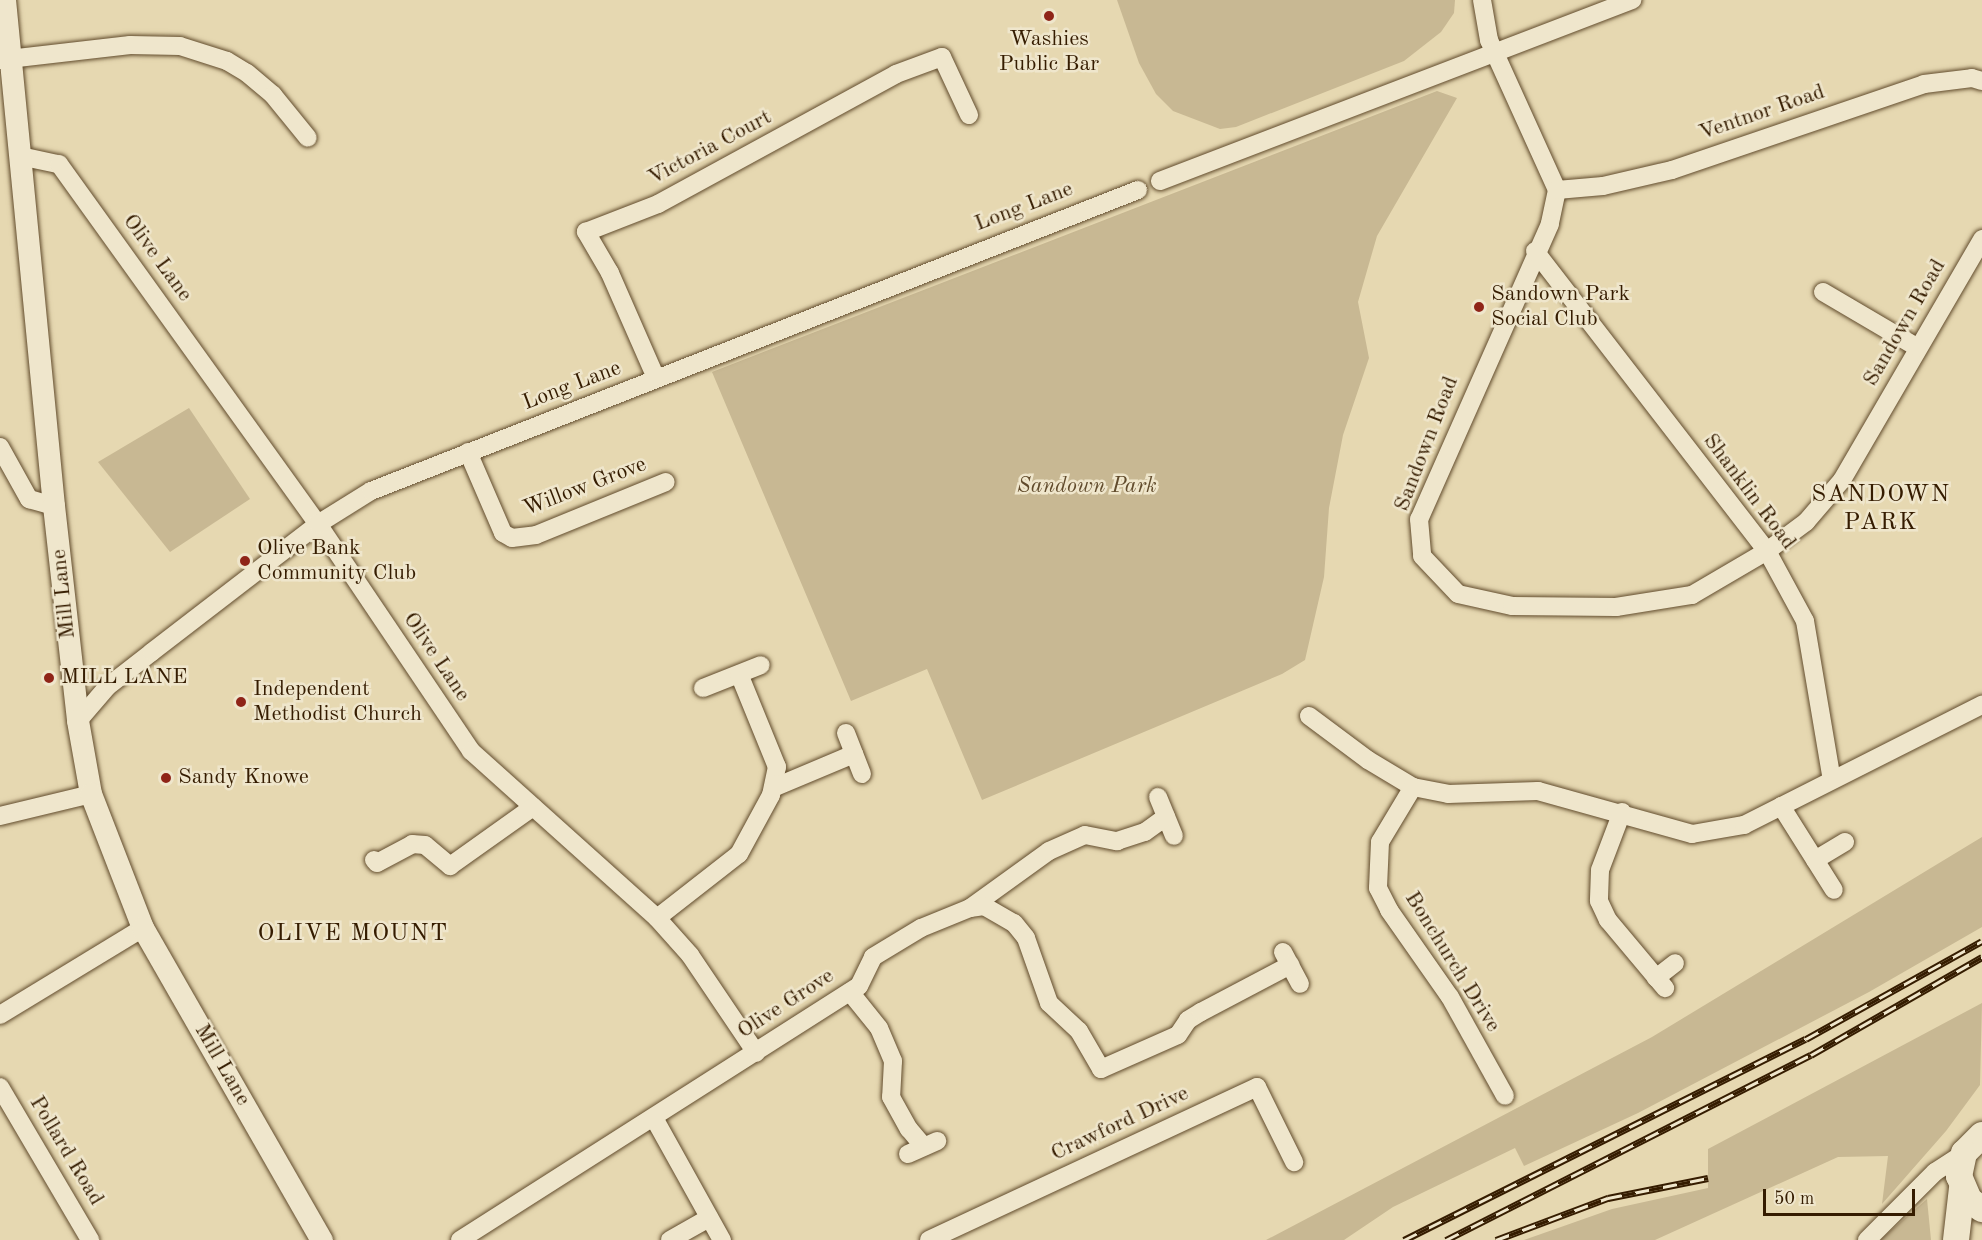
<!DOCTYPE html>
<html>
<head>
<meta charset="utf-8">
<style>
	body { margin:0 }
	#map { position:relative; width:1982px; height:1240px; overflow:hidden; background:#e6d8b1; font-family:"Old Standard TT",serif }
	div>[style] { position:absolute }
	.green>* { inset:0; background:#c8b893 }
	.roads { filter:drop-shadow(0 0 2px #614b2c) drop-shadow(0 0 2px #614b2c) }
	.minor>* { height:18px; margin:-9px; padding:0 9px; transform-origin:9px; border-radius:9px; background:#efe6cc }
	.tertiary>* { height:22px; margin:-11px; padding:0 11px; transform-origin:11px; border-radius:11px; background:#efe6cc }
	.secondary>* { height:26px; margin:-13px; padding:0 13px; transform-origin:13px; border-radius:13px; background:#efe6cc }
	.rail>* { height:7px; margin-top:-3.5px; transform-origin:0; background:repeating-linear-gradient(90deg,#efe6cc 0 14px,#351c00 0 28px); box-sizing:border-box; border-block:2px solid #351c00 }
	.dots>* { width:16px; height:16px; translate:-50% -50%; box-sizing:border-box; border:3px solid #efe6cc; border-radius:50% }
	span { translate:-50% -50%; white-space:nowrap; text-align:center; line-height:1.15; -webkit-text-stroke:5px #efe6cc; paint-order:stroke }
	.poi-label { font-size:22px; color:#351c00 }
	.left { translate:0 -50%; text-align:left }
	.street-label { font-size:22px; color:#351c00 }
	.park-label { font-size:22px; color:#614b2c; font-style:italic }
	.neighbourhood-label { font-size:24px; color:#351c00; letter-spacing:1.5px }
	.scale { position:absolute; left:1763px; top:1189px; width:152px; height:27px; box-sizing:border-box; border:3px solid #351c00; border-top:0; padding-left:8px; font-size:18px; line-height:21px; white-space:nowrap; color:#351c00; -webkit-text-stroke:4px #efe6cc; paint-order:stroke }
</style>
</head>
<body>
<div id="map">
	<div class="green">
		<i style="clip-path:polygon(1117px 0,1455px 0,1454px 13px,1441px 32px,1404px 61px,1236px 127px,1220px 129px,1173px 111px,1156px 94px,1139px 63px)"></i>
		<i style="clip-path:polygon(1437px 91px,1457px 98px,1377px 236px,1358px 302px,1369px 358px,1343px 435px,1329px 508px,1324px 577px,1305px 660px,1282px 674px,982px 800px,927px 669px,851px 701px,712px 372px)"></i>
		<i style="clip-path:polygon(189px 408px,250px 499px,170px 552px,98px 462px)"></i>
		<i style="clip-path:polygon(1982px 837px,1982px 927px,1869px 992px,1638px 1113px,1524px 1166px,1515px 1148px,1393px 1207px,1344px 1240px,1266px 1240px,1652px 1037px)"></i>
		<i style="clip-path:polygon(1982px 1003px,1980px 1085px,1946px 1131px,1882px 1204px,1888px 1156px,1838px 1157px,1655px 1240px,1524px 1240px,1612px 1209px,1708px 1188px,1708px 1149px)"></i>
		<i style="clip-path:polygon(1927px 1199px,1931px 1240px,1880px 1240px)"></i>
	</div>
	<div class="roads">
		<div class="minor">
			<i style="left:1482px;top:0;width:41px;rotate:80.1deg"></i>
			<i style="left:1489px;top:40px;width:165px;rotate:65.6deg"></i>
			<i style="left:1557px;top:190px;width:35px;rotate:102deg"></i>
			<i style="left:1550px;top:224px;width:323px;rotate:113.9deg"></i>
			<i style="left:1419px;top:519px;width:37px;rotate:85deg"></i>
			<i style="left:1422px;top:556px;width:52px;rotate:46.5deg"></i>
			<i style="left:1458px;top:594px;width:55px;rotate:12.5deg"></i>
			<i style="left:1512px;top:606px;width:104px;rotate:0.6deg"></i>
			<i style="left:1616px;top:607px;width:77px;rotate:-9deg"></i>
			<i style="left:1692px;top:595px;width:87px;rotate:-30.4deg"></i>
			<i style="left:1767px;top:551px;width:49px;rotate:-36.6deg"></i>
			<i style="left:1806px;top:522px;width:55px;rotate:-49.4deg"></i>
			<i style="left:1842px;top:480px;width:279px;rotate:-59.8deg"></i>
			<i style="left:0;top:60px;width:131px;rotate:-6.6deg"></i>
			<i style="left:130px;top:45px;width:50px;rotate:1.1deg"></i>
			<i style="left:180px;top:46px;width:49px;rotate:17.7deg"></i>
			<i style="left:227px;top:61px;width:23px;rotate:31deg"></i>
			<i style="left:247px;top:73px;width:34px;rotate:40deg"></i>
			<i style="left:273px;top:95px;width:55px;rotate:50.9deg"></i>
			<i style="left:20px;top:156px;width:40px;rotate:12deg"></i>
			<i style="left:59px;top:164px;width:443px;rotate:54.3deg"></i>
			<i style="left:318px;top:524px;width:274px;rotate:56deg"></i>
			<i style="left:471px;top:751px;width:250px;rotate:41.9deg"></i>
			<i style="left:657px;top:918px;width:50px;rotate:48.3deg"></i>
			<i style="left:690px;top:955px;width:118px;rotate:56deg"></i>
			<i style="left:1160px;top:181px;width:506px;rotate:-20.98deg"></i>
			<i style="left:1557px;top:190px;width:46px;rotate:-5deg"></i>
			<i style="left:1603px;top:186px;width:71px;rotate:-13.1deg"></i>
			<i style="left:1672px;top:170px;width:266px;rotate:-18.8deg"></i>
			<i style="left:1924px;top:84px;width:48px;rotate:-7.1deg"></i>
			<i style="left:1972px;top:78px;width:10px;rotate:17deg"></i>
			<i style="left:1535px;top:251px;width:379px;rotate:52.3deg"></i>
			<i style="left:1767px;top:551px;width:80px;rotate:61.5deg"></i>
			<i style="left:1805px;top:621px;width:161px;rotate:80.4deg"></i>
			<i style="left:1823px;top:292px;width:110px;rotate:30.5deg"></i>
			<i style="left:656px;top:378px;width:115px;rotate:-113.7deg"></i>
			<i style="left:610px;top:273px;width:48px;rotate:-120.3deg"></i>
			<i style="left:586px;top:232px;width:77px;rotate:-21.3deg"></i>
			<i style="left:658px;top:204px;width:271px;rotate:-28.6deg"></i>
			<i style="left:896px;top:74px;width:49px;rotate:-20.3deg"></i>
			<i style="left:942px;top:57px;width:64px;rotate:65deg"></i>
			<i style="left:0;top:447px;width:60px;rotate:60.9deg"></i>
			<i style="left:29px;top:499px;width:26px;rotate:16deg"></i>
			<i style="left:468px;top:452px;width:88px;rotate:66.6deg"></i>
			<i style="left:503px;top:533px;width:10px;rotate:29deg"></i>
			<i style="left:512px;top:538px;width:24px;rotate:-7deg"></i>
			<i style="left:536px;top:535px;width:140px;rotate:-22.2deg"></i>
			<i style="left:703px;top:688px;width:62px;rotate:-21.6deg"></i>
			<i style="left:1309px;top:716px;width:74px;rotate:36.7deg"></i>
			<i style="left:1368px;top:760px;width:52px;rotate:31deg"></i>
			<i style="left:1413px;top:787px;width:36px;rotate:11deg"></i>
			<i style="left:1448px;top:794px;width:90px;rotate:-1.9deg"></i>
			<i style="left:1538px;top:791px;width:160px;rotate:15.6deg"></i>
			<i style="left:1692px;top:834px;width:53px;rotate:-9.8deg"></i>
			<i style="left:1744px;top:825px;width:267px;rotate:-26.8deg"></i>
			<i style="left:78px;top:721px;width:45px;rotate:-49.5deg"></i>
			<i style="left:107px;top:687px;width:57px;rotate:-37.9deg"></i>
			<i style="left:152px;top:652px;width:210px;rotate:-37.6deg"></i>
			<i style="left:318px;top:524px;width:62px;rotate:-31.9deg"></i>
			<i style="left:371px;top:491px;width:824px;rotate:-21.43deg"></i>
			<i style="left:846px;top:733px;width:44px;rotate:68.7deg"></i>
			<i style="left:1413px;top:787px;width:64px;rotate:121deg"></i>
			<i style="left:1380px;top:842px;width:46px;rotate:92.5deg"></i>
			<i style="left:1378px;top:888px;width:25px;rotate:63deg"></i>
			<i style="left:1389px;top:910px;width:106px;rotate:55deg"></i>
			<i style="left:1450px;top:997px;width:113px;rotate:60.9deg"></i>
			<i style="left:773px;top:788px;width:88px;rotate:-22.8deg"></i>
			<i style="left:1158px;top:797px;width:42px;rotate:67.7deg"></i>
			<i style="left:1781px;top:806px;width:99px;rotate:57.8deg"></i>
			<i style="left:1622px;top:812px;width:62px;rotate:110.8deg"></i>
			<i style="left:1600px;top:870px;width:31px;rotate:92deg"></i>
			<i style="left:1599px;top:901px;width:21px;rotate:65deg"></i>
			<i style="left:1608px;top:920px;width:89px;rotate:50deg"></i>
			<i style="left:0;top:816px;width:94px;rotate:-13.6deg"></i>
			<i style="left:374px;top:860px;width:4px;rotate:45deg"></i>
			<i style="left:377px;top:863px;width:40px;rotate:-28deg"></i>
			<i style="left:412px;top:844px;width:13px;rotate:4deg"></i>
			<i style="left:425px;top:845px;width:33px;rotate:40deg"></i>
			<i style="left:450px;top:866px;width:102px;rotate:-35.4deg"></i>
			<i style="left:1815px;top:860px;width:35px;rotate:-31deg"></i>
			<i style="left:970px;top:908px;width:97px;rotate:-35.8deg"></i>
			<i style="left:1049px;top:851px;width:39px;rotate:-24deg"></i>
			<i style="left:1085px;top:835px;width:33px;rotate:11deg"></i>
			<i style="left:1117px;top:841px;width:29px;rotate:-18deg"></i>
			<i style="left:1145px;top:832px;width:26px;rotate:-36deg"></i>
			<i style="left:657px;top:918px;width:104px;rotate:-38deg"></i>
			<i style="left:739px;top:854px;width:67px;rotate:-61.5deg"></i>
			<i style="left:771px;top:795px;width:29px;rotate:-78deg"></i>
			<i style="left:777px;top:767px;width:100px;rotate:-112.2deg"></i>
			<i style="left:1283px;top:952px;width:36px;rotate:62deg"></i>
			<i style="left:1656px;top:978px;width:24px;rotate:-38deg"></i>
			<i style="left:850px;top:992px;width:46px;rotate:51.1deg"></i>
			<i style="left:879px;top:1028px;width:36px;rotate:67deg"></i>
			<i style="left:893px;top:1061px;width:36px;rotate:93deg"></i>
			<i style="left:891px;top:1097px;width:37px;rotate:61deg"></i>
			<i style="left:909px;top:1129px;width:23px;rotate:50deg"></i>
			<i style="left:0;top:1015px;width:167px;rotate:-31.3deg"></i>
			<i style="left:0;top:1087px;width:178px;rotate:59.5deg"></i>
			<i style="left:654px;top:1118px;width:140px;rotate:60.9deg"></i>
			<i style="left:908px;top:1154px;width:32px;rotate:-24deg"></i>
			<i style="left:460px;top:1240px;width:473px;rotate:-32.5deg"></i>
			<i style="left:859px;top:986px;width:32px;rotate:-64deg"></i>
			<i style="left:873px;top:957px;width:56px;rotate:-31.1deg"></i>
			<i style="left:921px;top:928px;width:53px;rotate:-22.2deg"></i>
			<i style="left:970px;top:908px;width:14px;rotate:-8deg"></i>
			<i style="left:984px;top:906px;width:34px;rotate:30deg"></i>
			<i style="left:1014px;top:923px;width:19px;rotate:51deg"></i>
			<i style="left:1026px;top:938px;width:69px;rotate:70.5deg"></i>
			<i style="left:1049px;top:1003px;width:41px;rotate:43deg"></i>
			<i style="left:1079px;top:1031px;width:44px;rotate:59.9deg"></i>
			<i style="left:1101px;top:1069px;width:84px;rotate:-23.8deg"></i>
			<i style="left:1178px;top:1035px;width:18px;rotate:-56deg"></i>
			<i style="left:1188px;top:1020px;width:15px;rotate:-32deg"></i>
			<i style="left:1201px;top:1012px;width:101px;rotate:-27.8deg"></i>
			<i style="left:670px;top:1240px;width:45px;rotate:-29.4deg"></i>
			<i style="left:929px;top:1240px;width:362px;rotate:-25deg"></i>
			<i style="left:1257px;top:1087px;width:84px;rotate:63.7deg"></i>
			<i style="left:1867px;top:1240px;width:96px;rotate:-45deg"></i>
			<i style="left:1935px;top:1172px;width:35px;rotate:-33deg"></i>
		</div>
		<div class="tertiary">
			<i style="left:5px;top:0;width:508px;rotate:84.47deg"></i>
			<i style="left:54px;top:506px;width:216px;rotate:83.6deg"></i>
			<i style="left:78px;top:721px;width:74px;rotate:79.9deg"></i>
			<i style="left:91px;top:794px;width:144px;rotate:68.8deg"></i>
			<i style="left:143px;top:928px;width:360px;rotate:60.2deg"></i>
		</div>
		<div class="secondary">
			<i style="left:1982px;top:1135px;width:25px;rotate:135deg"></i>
			<i style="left:1964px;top:1153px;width:24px;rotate:102deg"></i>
			<i style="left:1959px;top:1176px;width:26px;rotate:67deg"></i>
			<i style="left:1969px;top:1200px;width:16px;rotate:35deg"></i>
			<i style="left:1956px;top:1240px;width:52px;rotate:-83.4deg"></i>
		</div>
	</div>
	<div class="rail">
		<i style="left:1404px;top:1240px;width:449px;rotate:-26.6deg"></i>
		<i style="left:1806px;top:1039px;width:201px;rotate:-29.1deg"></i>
		<i style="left:1446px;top:1240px;width:409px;rotate:-26.9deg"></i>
		<i style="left:1811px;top:1055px;width:197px;rotate:-29.8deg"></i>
		<i style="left:1496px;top:1240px;width:120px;rotate:-20.6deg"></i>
		<i style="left:1608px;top:1198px;width:102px;rotate:-11.3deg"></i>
	</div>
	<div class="dots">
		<i style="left:1049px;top:16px;background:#8f2418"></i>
		<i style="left:1479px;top:307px;background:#8f2418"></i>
		<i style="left:245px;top:561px;background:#8f2418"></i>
		<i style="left:49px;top:678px;background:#8f2418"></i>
		<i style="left:241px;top:702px;background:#8f2418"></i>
		<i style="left:166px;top:778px;background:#8f2418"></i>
	</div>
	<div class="poi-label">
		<span style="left:1049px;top:52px">Washies<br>Public Bar</span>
		<span class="left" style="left:1491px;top:307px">Sandown Park<br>Social Club</span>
		<span class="left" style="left:257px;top:561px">Olive Bank<br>Community Club</span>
		<span class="left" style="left:61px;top:678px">MILL LANE</span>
		<span class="left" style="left:253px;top:702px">Independent<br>Methodist Church</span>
		<span class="left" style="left:178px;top:778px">Sandy Knowe</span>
	</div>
	<div class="street-label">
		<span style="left:1762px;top:113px;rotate:-19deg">Ventnor Road</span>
		<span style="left:710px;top:148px;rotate:-28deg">Victoria Court</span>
		<span style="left:1024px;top:207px;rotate:-21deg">Long Lane</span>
		<span style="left:157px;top:258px;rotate:54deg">Olive Lane</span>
		<span style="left:1905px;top:323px;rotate:-60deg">Sandown Road</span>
		<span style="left:572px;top:386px;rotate:-21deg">Long Lane</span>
		<span style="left:1427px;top:444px;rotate:-69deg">Sandown Road</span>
		<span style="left:585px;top:487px;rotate:-21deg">Willow Grove</span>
		<span style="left:1749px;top:492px;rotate:53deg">Shanklin Road</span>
		<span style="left:64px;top:594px;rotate:-96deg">Mill Lane</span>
		<span style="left:436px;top:657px;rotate:56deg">Olive Lane</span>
		<span style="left:1452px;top:962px;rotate:58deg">Bonchurch Drive</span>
		<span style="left:786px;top:1004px;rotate:-33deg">Olive Grove</span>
		<span style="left:222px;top:1065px;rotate:60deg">Mill Lane</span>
		<span style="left:1120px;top:1124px;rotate:-25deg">Crawford Drive</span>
		<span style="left:66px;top:1151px;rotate:59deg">Pollard Road</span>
	</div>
	<div class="park-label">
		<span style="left:1087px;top:487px">Sandown Park</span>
	</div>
	<div class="neighbourhood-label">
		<span style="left:1881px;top:510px">SANDOWN<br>PARK</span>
		<span style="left:353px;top:935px">OLIVE MOUNT</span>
	</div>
	<div class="scale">50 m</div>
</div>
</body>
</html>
